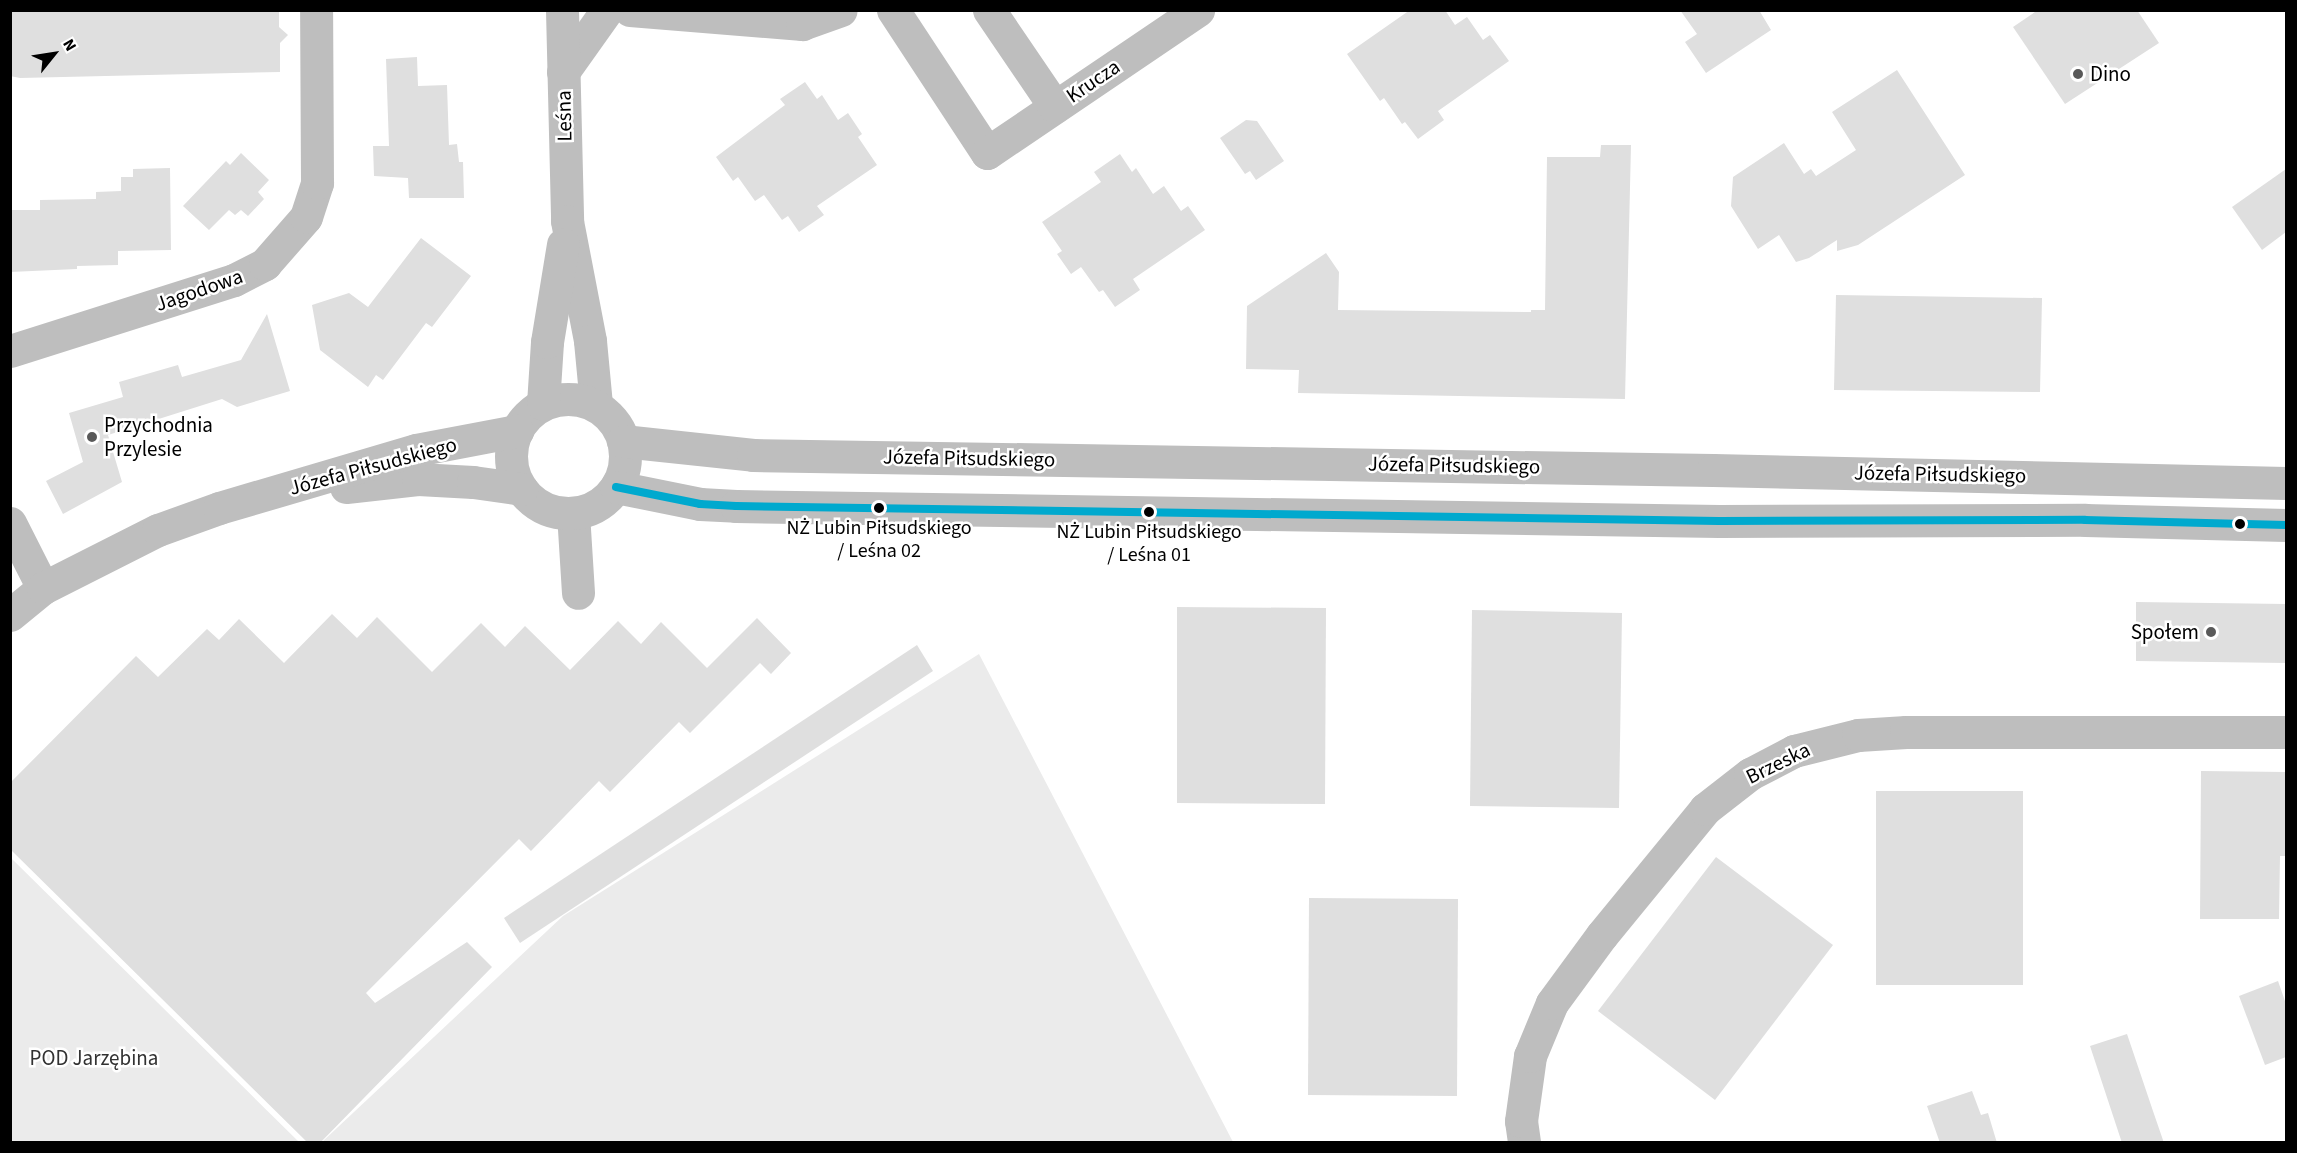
<!DOCTYPE html>
<html>
<head>
<meta charset="utf-8">
<style>
	body { margin:0 }
	#map { position:relative; width:2297px; height:1153px; overflow:hidden; background:#fff; font-family:"Source Sans 3",sans-serif }
	div>[style] { position:absolute }
	.green>* { inset:0; background:#ebebeb }
	.building>* { inset:0; background:#dfdfdf }
	.minor>* { height:33px; margin:-16.5px; padding:0 16.5px; transform-origin:16.5px; border-radius:16.5px; background:#bebebe }
	.tertiary>* { height:33px; margin:-16.5px; padding:0 16.5px; transform-origin:16.5px; border-radius:16.5px; background:#bebebe }
	.tertiary>.ring { margin:-16.5px; padding:0; box-sizing:content-box; background:none; border:33px solid #bebebe; border-radius:50% }
	.bus-1>* { height:8px; margin:-4px; padding:0 4px; transform-origin:4px; border-radius:4px; background:#00a9ce }
	.dots>* { width:16px; height:16px; translate:-50% -50%; box-sizing:border-box; border:3px solid #fff; border-radius:50% }
	span { translate:-50% -50%; white-space:nowrap; text-align:center; line-height:1.15; -webkit-text-stroke:5px #fff; paint-order:stroke }
	.bus-label { font-size:20px; color:#000 }
	.poi-label { font-size:21px; color:#000 }
	.left { translate:0 -50%; text-align:left }
	.right { translate:-100% -50%; text-align:right }
	.street-label { font-size:21px; color:#000 }
	.park-label { font-size:21px; color:#323232 }
	.frame { position:absolute; inset:0; border:12px solid #000; pointer-events:none }
	.north { position:absolute; left:24px; top:24px; width:60px; height:60px; -webkit-text-stroke:4px #fff; paint-order:stroke; rotate:60deg; font-size:16px; font-weight:700; line-height:24px; text-align:center; color:#000 }
	.north::after { content:''; display:block; margin:auto; width:21px; height:27px; background:#000; clip-path:polygon(50% 0,100% 100%,50% 72%,0 100%) }
</style>
</head>
<body>
<div id="map">
	<div class="green">
		<i style="clip-path:polygon(979px 654px,1233px 1142px,322px 1142px,563px 916px)"></i>
		<i style="clip-path:polygon(11px 858px,299px 1142px,11px 1142px)"></i>
	</div>
	<div class="building">
		<i style="clip-path:polygon(10px 10px,279px 10px,279px 27px,288px 35px,280px 43px,280px 72px,20px 78px,10px 76px)"></i>
		<i style="clip-path:polygon(1410px 10px,1445px 10px,1455px 25px,1467px 17px,1483px 40px,1490px 35px,1509px 61px,1438px 111px,1444px 120px,1418px 139px,1405px 122px,1402px 124px,1384px 98px,1380px 101px,1347px 54px)"></i>
		<i style="clip-path:polygon(1680px 10px,1759px 10px,1771px 30px,1706px 73px,1685px 42px,1697px 34px)"></i>
		<i style="clip-path:polygon(2038px 10px,2137px 10px,2159px 43px,2065px 104px,2013px 27px)"></i>
		<i style="clip-path:polygon(417px 57px,418px 86px,447px 85px,449px 145px,457px 144px,459px 162px,463px 162px,464px 198px,409px 198px,408px 178px,374px 176px,373px 146px,389px 146px,386px 59px)"></i>
		<i style="clip-path:polygon(1897px 70px,1965px 175px,1858px 245px,1837px 251px,1837px 240px,1809px 258px,1796px 262px,1779px 235px,1758px 249px,1731px 206px,1733px 177px,1784px 143px,1804px 174px,1811px 169px,1816px 176px,1856px 150px,1832px 112px)"></i>
		<i style="clip-path:polygon(805px 82px,817px 99px,822px 95px,838px 120px,848px 113px,862px 134px,858px 137px,877px 165px,817px 206px,824px 215px,799px 232px,788px 216px,782px 220px,764px 195px,755px 201px,738px 177px,733px 181px,716px 157px,785px 105px,780px 99px)"></i>
		<i style="clip-path:polygon(1246px 120px,1257px 121px,1284px 161px,1256px 180px,1250px 171px,1245px 174px,1220px 138px)"></i>
		<i style="clip-path:polygon(1601px 145px,1631px 145px,1625px 399px,1298px 393px,1299px 370px,1246px 369px,1247px 306px,1326px 253px,1339px 272px,1338px 310px,1531px 312px,1531px 310px,1545px 310px,1547px 157px,1600px 157px)"></i>
		<i style="clip-path:polygon(241px 153px,269px 180px,258px 192px,264px 199px,248px 216px,241px 210px,235px 215px,229px 210px,209px 230px,183px 206px,226px 161px,230px 165px)"></i>
		<i style="clip-path:polygon(1120px 154px,1132px 172px,1136px 168px,1153px 194px,1164px 186px,1181px 211px,1188px 206px,1205px 230px,1133px 279px,1140px 290px,1115px 307px,1103px 290px,1099px 292px,1081px 267px,1071px 274px,1057px 254px,1062px 251px,1042px 222px,1101px 182px,1094px 172px)"></i>
		<i style="clip-path:polygon(170px 168px,171px 250px,118px 251px,118px 265px,77px 266px,77px 269px,10px 272px,10px 210px,40px 210px,40px 200px,96px 199px,96px 192px,121px 191px,121px 177px,133px 177px,133px 169px)"></i>
		<i style="clip-path:polygon(2286px 169px,2286px 232px,2262px 250px,2232px 207px)"></i>
		<i style="clip-path:polygon(421px 238px,471px 276px,432px 327px,426px 323px,383px 380px,376px 375px,368px 387px,320px 350px,312px 305px,349px 293px,368px 307px)"></i>
		<i style="clip-path:polygon(1836px 295px,2042px 298px,2040px 392px,1834px 390px)"></i>
		<i style="clip-path:polygon(267px 314px,290px 391px,237px 407px,222px 399px,108px 435px,122px 482px,63px 514px,46px 481px,83px 462px,69px 413px,123px 397px,119px 382px,178px 365px,182px 377px,241px 360px)"></i>
		<i style="clip-path:polygon(2136px 602px,2286px 604px,2286px 663px,2136px 661px)"></i>
		<i style="clip-path:polygon(1177px 607px,1326px 608px,1325px 804px,1177px 803px)"></i>
		<i style="clip-path:polygon(1472px 610px,1622px 613px,1619px 808px,1470px 806px)"></i>
		<i style="clip-path:polygon(332px 614px,357px 638px,377px 617px,432px 672px,481px 623px,505px 647px,525px 626px,570px 670px,618px 621px,641px 644px,661px 622px,707px 668px,757px 618px,791px 653px,771px 674px,760px 663px,690px 733px,679px 722px,610px 792px,599px 781px,531px 851px,519px 839px,366px 993px,375px 1003px,467px 942px,492px 967px,320px 1143px,308px 1143px,10px 849px,10px 783px,136px 656px,158px 677px,207px 629px,219px 640px,239px 619px,284px 663px)"></i>
		<i style="clip-path:polygon(917px 645px,933px 671px,520px 943px,504px 918px)"></i>
		<i style="clip-path:polygon(2201px 771px,2286px 772px,2286px 856px,2280px 856px,2279px 919px,2200px 919px)"></i>
		<i style="clip-path:polygon(1876px 791px,2023px 791px,2023px 985px,1876px 985px)"></i>
		<i style="clip-path:polygon(1716px 857px,1833px 945px,1715px 1100px,1598px 1011px)"></i>
		<i style="clip-path:polygon(1309px 898px,1458px 899px,1457px 1096px,1308px 1095px)"></i>
		<i style="clip-path:polygon(2278px 981px,2286px 1004px,2286px 1057px,2265px 1065px,2239px 996px)"></i>
		<i style="clip-path:polygon(2127px 1034px,2154px 1114px,2164px 1143px,2122px 1143px,2090px 1046px)"></i>
		<i style="clip-path:polygon(1972px 1091px,1981px 1115px,1988px 1113px,1997px 1143px,1940px 1143px,1927px 1106px)"></i>
	</div>
	<div class="minor">
		<i style="left:630px;top:10px;width:173px;rotate:4.7deg"></i>
		<i style="left:802px;top:24px;width:41px;rotate:-19.7deg"></i>
		<i style="left:893px;top:10px;width:171px;rotate:56.7deg"></i>
		<i style="left:987px;top:153px;width:255px;rotate:-34.1deg"></i>
		<i style="left:989px;top:10px;width:117px;rotate:55.8deg"></i>
		<i style="left:563px;top:72px;width:76px;rotate:-54.6deg"></i>
		<i style="left:10px;top:351px;width:235px;rotate:-17.6deg"></i>
		<i style="left:234px;top:280px;width:35px;rotate:-27deg"></i>
		<i style="left:265px;top:264px;width:62px;rotate:-48.9deg"></i>
		<i style="left:306px;top:217px;width:36px;rotate:-72deg"></i>
		<i style="left:317px;top:183px;width:173px;rotate:-90.3deg"></i>
		<i style="left:573px;top:513px;width:80px;rotate:86.4deg"></i>
		<i style="left:10px;top:523px;width:73px;rotate:63.1deg"></i>
		<i style="left:1524px;top:1142px;width:21px;rotate:-98deg"></i>
		<i style="left:1521px;top:1121px;width:66px;rotate:-82.1deg"></i>
		<i style="left:1530px;top:1056px;width:57px;rotate:-67.5deg"></i>
		<i style="left:1552px;top:1003px;width:84px;rotate:-53.7deg"></i>
		<i style="left:1602px;top:935px;width:163px;rotate:-50.7deg"></i>
		<i style="left:1705px;top:809px;width:57px;rotate:-37.9deg"></i>
		<i style="left:1750px;top:774px;width:50px;rotate:-27.6deg"></i>
		<i style="left:1794px;top:751px;width:66px;rotate:-14deg"></i>
		<i style="left:1858px;top:735px;width:48px;rotate:-3.6deg"></i>
		<i style="left:1906px;top:732px;width:380px"></i>
	</div>
	<div class="tertiary">
		<i style="left:562px;top:10px;width:211px;rotate:88.6deg"></i>
		<i style="left:567px;top:221px;width:122px;rotate:79.1deg"></i>
		<i style="left:590px;top:341px;width:64px;rotate:84.6deg"></i>
		<i class="ring" style="left:511px;top:399px;width:81px;height:81px"></i>
		<i style="left:543px;top:404px;width:62px;rotate:-86.3deg"></i>
		<i style="left:547px;top:342px;width:99px;rotate:-80.7deg"></i>
		<i style="left:623px;top:441px;width:131px;rotate:6.1deg"></i>
		<i style="left:753px;top:455px;width:960px;rotate:0.9deg"></i>
		<i style="left:1713px;top:470px;width:573px;rotate:1.3deg"></i>
		<i style="left:346px;top:487px;width:72px;rotate:-6.3deg"></i>
		<i style="left:418px;top:479px;width:55px;rotate:3.1deg"></i>
		<i style="left:473px;top:482px;width:49px;rotate:8.1deg"></i>
		<i style="left:616px;top:487px;width:86px;rotate:11.4deg"></i>
		<i style="left:700px;top:504px;width:36px;rotate:3deg"></i>
		<i style="left:736px;top:506px;width:983px;rotate:0.87deg"></i>
		<i style="left:1719px;top:521px;width:366px;rotate:-0.2deg"></i>
		<i style="left:2085px;top:520px;width:201px;rotate:1.4deg"></i>
		<i style="left:10px;top:615px;width:43px;rotate:-39.3deg"></i>
		<i style="left:43px;top:588px;width:129px;rotate:-26.8deg"></i>
		<i style="left:158px;top:530px;width:65px;rotate:-19.8deg"></i>
		<i style="left:219px;top:508px;width:205px;rotate:-16.4deg"></i>
		<i style="left:416px;top:450px;width:103px;rotate:-10.7deg"></i>
	</div>
	<div class="bus-1">
		<i style="left:616px;top:487px;width:86px;rotate:11.4deg"></i>
		<i style="left:700px;top:504px;width:36px;rotate:3deg"></i>
		<i style="left:736px;top:506px;width:983px;rotate:0.87deg"></i>
		<i style="left:1719px;top:521px;width:366px;rotate:-0.2deg"></i>
		<i style="left:2085px;top:520px;width:201px;rotate:1.4deg"></i>
	</div>
	<div class="dots">
		<i style="left:2078px;top:74px;background:#595959"></i>
		<i style="left:92px;top:437px;background:#595959"></i>
		<i style="left:879px;top:508px;background:#000"></i>
		<i style="left:1149px;top:512px;background:#000"></i>
		<i style="left:2240px;top:524px;background:#000"></i>
		<i style="left:2211px;top:632px;background:#595959"></i>
	</div>
	<div class="bus-label">
		<span style="left:879px;top:540px">NŻ Lubin Piłsudskiego<br>/ Leśna 02</span>
		<span style="left:1149px;top:544px">NŻ Lubin Piłsudskiego<br>/ Leśna 01</span>
	</div>
	<div class="poi-label">
		<span class="left" style="left:2090px;top:74px">Dino</span>
		<span class="left" style="left:104px;top:437px">Przychodnia<br>Przylesie</span>
		<span class="right" style="left:2199px;top:632px">Społem</span>
	</div>
	<div class="street-label">
		<span style="left:1093px;top:81px;rotate:-34deg">Krucza</span>
		<span style="left:564px;top:116px;rotate:-91deg">Leśna</span>
		<span style="left:199px;top:290px;rotate:-19deg">Jagodowa</span>
		<span style="left:969px;top:458px;rotate:1deg">Józefa Piłsudskiego</span>
		<span style="left:1454px;top:465px;rotate:1deg">Józefa Piłsudskiego</span>
		<span style="left:373px;top:466px;rotate:-15deg">Józefa Piłsudskiego</span>
		<span style="left:1940px;top:474px;rotate:1deg">Józefa Piłsudskiego</span>
		<span style="left:1778px;top:763px;rotate:-26deg">Brzeska</span>
	</div>
	<div class="park-label">
		<span style="left:94px;top:1058px">POD Jarzębina</span>
	</div>
	<div class="frame"></div>
	<div class="north">N</div>
</div>
</body>
</html>
